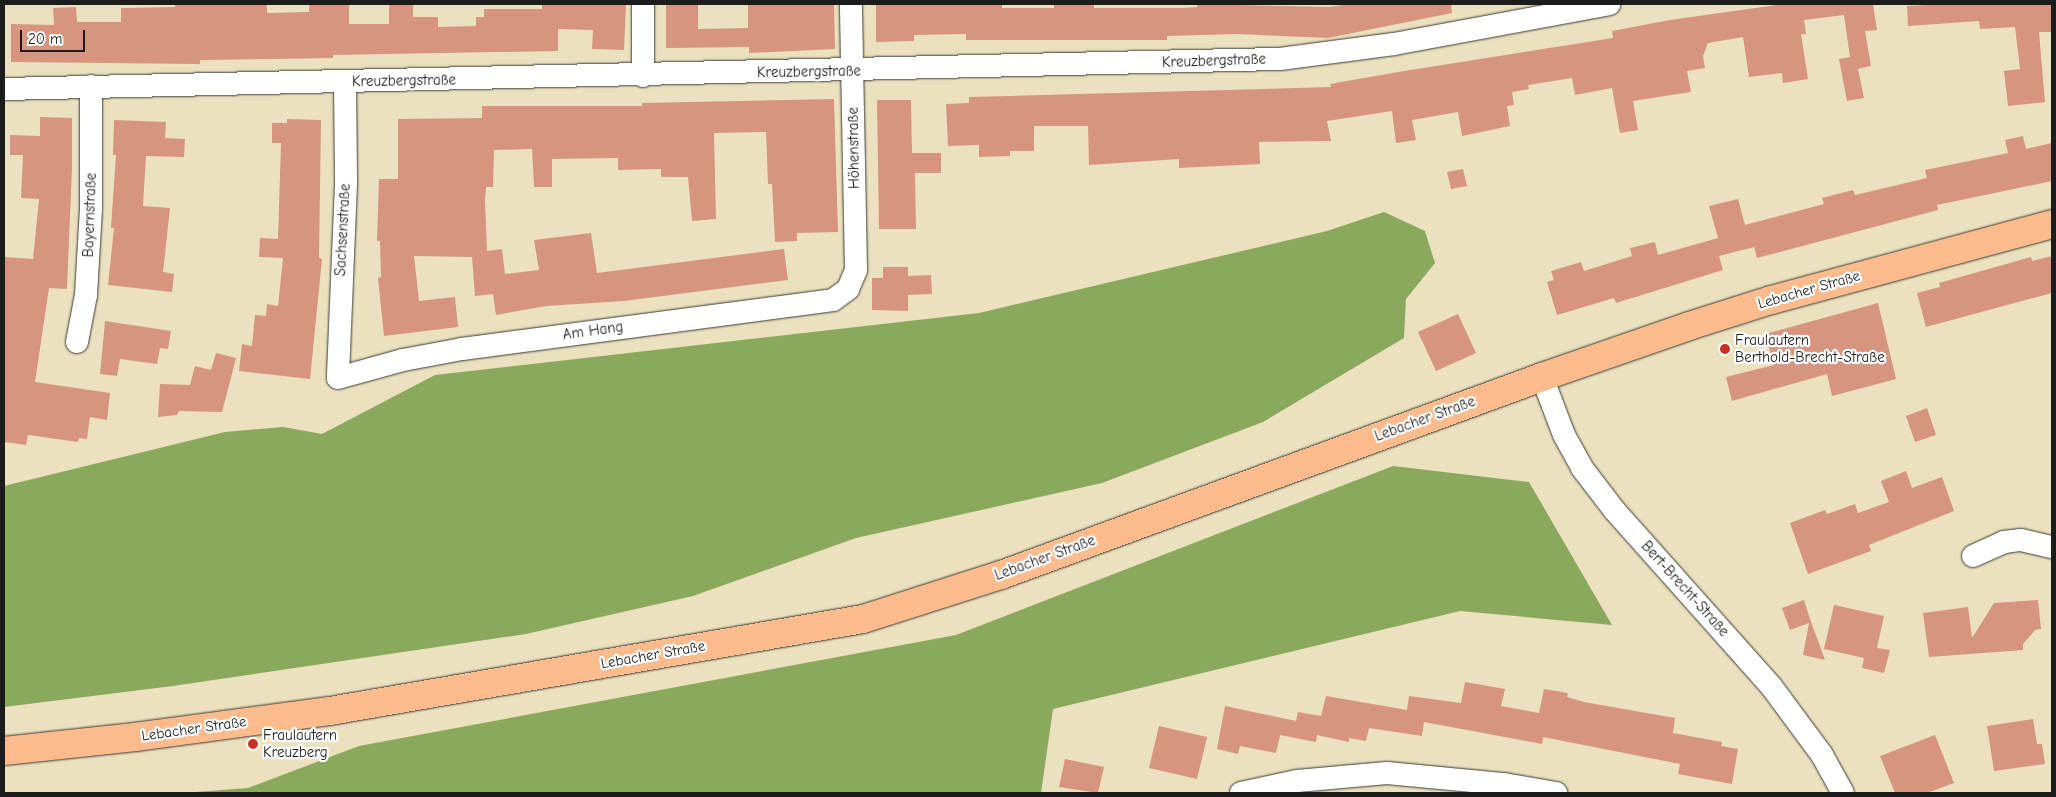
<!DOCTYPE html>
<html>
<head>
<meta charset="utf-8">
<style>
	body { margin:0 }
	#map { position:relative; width:2056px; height:797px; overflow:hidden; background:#ebe1bf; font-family:"Comic Neue",sans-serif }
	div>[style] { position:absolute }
	.forest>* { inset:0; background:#8ba95c }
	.building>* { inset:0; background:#d7957f }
	.roads { filter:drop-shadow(0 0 1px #3b3a34) drop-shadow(0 0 1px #3b3a34) }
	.minor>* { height:22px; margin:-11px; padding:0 11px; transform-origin:11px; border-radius:11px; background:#fff }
	.major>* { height:28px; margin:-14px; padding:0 14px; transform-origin:14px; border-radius:14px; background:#fbbb8d }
	.dots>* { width:14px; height:14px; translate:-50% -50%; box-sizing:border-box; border:2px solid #fff; border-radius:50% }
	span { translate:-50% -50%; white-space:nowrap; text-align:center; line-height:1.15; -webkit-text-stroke:4.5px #fff; paint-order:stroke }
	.street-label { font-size:15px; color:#1c1c1c }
	.poi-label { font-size:15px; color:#1c1c1c }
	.left { translate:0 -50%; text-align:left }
	.frame { position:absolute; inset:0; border:5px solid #1c1c1c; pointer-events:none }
	.scale { position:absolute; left:20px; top:30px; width:65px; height:22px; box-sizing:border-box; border:2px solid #1c1c1c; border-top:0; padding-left:6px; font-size:15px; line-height:18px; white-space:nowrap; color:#1c1c1c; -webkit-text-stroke:4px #fff; paint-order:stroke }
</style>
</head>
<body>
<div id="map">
	<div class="forest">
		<i style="clip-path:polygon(1384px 212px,1425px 231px,1435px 263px,1406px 299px,1404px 338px,1263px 422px,1102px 483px,856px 538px,693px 596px,526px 634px,173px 686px,4px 707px,4px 486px,225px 432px,283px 427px,322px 434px,435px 375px,979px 313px,1327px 231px)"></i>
		<i style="clip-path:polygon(1393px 466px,1529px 482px,1612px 625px,1460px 611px,1053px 709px,1041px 793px,182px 793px,248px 788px,359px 746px,956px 635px)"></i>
	</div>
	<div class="building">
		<i style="clip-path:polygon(175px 4px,267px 4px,267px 13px,309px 12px,309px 4px,349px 4px,349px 24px,389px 24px,389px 4px,413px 4px,413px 17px,438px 17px,438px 27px,476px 26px,476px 17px,484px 17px,484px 9px,542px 9px,542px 4px,626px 4px,624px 50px,592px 49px,593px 30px,558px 29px,558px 51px,333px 55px,333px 58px,200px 60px,200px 64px,11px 62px,11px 24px,54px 25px,53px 8px,76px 7px,77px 22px,121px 22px,121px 8px,175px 7px)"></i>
		<i style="clip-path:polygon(666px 4px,698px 4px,698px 29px,748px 28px,748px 4px,834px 4px,835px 49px,749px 53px,749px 47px,666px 48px)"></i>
		<i style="clip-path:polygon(876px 4px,1002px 4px,1002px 8px,1054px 8px,1054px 4px,1094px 4px,1094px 8px,1182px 8px,1197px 7px,1197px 4px,1329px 7px,1350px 4px,1451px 4px,1452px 13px,1328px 38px,1237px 34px,1167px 36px,1167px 40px,966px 40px,966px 34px,914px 35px,914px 41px,876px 42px)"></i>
		<i style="clip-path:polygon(1784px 4px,1873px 4px,1877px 30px,1865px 31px,1871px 66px,1858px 69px,1864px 98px,1847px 101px,1839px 59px,1850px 57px,1844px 15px,1804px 20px,1806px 34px,1801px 34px,1808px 79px,1783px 83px,1782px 73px,1749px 77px,1743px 37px,1708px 43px,1703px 56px,1705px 68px,1687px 71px,1691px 92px,1633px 101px,1638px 130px,1620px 133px,1612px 88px,1575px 95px,1572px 78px,1528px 85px,1529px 89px,1512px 92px,1514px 105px,1507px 106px,1510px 126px,1462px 136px,1458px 112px,1412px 120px,1416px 140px,1396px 143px,1392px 111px,1327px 121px,1331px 141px,1259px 142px,1260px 164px,1179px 168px,1179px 159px,1089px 165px,1088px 126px,1034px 126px,1034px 151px,1010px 151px,1010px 156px,979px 157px,979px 145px,948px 146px,946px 104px,969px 103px,969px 97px,1331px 87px,1330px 84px,1398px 72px,1613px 38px,1612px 31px,1670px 20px)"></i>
		<i style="clip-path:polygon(1946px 4px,2052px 4px,2052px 32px,2039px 32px,2045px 102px,2008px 106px,2004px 71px,2020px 69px,2015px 27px,1980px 29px,1979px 21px,1908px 26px,1907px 6px)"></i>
		<i style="clip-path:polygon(834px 99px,838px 232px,797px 233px,797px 241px,775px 242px,772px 184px,768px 184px,766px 132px,714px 133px,716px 219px,692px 221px,688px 177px,661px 177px,661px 169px,618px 170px,618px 158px,552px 159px,552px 187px,534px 187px,532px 149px,494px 150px,493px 187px,486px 187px,485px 200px,487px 251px,502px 249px,505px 274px,539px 270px,534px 240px,591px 233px,597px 273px,784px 249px,788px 280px,624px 301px,546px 306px,496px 315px,493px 294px,475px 296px,472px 257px,414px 256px,419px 301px,455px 297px,458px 327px,384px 336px,378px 278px,381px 277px,380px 241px,377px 241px,379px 179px,398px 179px,398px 119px,482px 118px,482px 106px,642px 106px,642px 103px)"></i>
		<i style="clip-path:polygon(877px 100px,911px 100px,912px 153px,941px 153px,941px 173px,915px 173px,916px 229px,879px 229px)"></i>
		<i style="clip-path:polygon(40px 117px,72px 118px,72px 168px,67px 289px,49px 288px,35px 382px,110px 393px,107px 420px,90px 417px,87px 439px,79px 438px,78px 442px,28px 435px,26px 445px,4px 442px,4px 257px,33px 259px,39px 199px,21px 198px,23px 155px,10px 155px,10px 135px,40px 136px)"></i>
		<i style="clip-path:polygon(287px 119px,321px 120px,319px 258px,322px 259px,310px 379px,239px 371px,242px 344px,252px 346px,255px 315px,266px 316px,267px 304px,278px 306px,283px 258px,259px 257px,260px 238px,278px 239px,281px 143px,272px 143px,272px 123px,287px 123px)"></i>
		<i style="clip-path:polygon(114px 120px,166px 122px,165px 138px,185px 139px,184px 157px,146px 156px,143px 206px,170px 208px,163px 272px,174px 274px,172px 292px,108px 285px,114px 228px,111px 228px,116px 155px,113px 155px)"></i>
		<i style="clip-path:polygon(2023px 136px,2026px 149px,2052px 143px,2052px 181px,1937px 205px,1938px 210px,1757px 258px,1754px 247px,1719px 256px,1723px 270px,1616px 303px,1614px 298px,1557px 315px,1547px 282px,1554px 280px,1551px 271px,1581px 262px,1584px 271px,1632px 256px,1630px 248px,1655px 242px,1658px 255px,1718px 238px,1709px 206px,1738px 199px,1745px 225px,1824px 204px,1822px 198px,1853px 190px,1855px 195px,1927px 178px,1925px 170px,2008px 153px,2005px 140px)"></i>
		<i style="clip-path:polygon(1463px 169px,1467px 186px,1451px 189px,1447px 172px)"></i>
		<i style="clip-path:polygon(2052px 256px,2052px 293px,1926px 327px,1917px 293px,1940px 287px,1939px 283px,2031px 257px,2032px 261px)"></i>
		<i style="clip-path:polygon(883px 267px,908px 267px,908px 276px,931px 275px,932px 294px,908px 295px,908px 311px,872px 310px,872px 278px,883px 278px)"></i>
		<i style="clip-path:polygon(1878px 303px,1896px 379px,1832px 396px,1827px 374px,1732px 401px,1726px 377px,1774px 365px,1765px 334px)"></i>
		<i style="clip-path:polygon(1458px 314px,1476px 353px,1436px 371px,1418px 332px)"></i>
		<i style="clip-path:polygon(105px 321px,171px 331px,168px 349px,160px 348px,157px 364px,120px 359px,117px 376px,100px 374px)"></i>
		<i style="clip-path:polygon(216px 353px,236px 358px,222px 412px,179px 411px,177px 415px,158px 417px,160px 384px,190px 385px,195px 366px,211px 370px)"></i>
		<i style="clip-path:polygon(1927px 408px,1936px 435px,1915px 442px,1906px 416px)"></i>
		<i style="clip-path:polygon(1906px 471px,1912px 488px,1942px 477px,1954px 511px,1869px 545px,1871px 551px,1808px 574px,1790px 523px,1825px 510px,1827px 514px,1855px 504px,1858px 513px,1889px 502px,1881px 481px)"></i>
		<i style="clip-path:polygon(1804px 600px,1810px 619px,1825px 660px,1803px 655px,1809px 623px,1790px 630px,1782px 608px)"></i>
		<i style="clip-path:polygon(2038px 600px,2041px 629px,2035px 630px,2023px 644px,2023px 650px,1929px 657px,1923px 613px,1968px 607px,1972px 638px,1994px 603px)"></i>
		<i style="clip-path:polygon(1834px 605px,1884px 616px,1877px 648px,1890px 650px,1884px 673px,1862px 668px,1864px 658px,1824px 649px)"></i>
		<i style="clip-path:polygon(1465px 682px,1505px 689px,1501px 706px,1539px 713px,1544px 689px,1568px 693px,1567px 697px,1584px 702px,1675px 718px,1673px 733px,1722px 742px,1721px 746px,1738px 749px,1732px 784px,1678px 774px,1680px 764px,1543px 737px,1542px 744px,1424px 722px,1422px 736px,1369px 728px,1366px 741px,1349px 738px,1349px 742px,1317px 735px,1316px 742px,1280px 735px,1276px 753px,1240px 746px,1238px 754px,1217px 749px,1225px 706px,1296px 721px,1298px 712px,1321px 716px,1326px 696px,1407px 710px,1409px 696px,1461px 703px)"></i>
		<i style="clip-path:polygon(2033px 719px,2037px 744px,2042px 744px,2045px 764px,1994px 771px,1987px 726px)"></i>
		<i style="clip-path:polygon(1159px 726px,1207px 737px,1197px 779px,1149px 768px)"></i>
		<i style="clip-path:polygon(1935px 735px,1954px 783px,1927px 793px,1895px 793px,1880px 756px)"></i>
		<i style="clip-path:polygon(1065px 759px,1104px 767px,1098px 793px,1059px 787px)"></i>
	</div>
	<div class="roads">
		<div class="minor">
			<i style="left:643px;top:4px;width:72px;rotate:90deg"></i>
			<i style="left:345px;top:82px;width:102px;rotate:89.4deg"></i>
			<i style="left:346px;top:184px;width:194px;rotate:92.4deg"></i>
			<i style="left:338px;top:378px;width:67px;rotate:-15.5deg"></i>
			<i style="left:403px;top:360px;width:60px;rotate:-10.6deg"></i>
			<i style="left:462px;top:349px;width:374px;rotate:-7.5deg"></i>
			<i style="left:833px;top:300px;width:19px;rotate:-36deg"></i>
			<i style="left:848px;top:289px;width:21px;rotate:-67deg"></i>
			<i style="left:856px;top:270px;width:266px;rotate:-91.1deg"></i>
			<i style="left:4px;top:89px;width:1276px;rotate:-1.35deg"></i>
			<i style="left:1280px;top:59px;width:115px;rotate:-7.5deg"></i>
			<i style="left:1394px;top:44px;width:219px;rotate:-10.5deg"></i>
			<i style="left:77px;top:342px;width:48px;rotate:-79.2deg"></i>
			<i style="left:86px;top:295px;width:88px;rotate:-86.7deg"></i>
			<i style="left:91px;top:207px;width:121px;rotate:-90deg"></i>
			<i style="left:1542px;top:377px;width:62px;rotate:69.2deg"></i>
			<i style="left:1564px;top:435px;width:38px;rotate:61deg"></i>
			<i style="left:1582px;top:468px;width:54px;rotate:52.5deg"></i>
			<i style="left:1615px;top:511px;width:234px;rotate:48.3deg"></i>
			<i style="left:1771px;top:686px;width:86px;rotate:53.5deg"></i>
			<i style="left:1822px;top:755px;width:43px;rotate:61.1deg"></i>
			<i style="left:1973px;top:556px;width:34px;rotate:-24deg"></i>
			<i style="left:2004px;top:542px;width:17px;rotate:-7deg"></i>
			<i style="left:2021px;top:540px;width:32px;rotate:13deg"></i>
			<i style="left:1241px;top:793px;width:57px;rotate:-12.1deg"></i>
			<i style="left:1297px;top:781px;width:90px;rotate:-5.1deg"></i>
			<i style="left:1387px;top:773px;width:118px;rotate:5.4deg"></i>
			<i style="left:1504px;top:784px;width:53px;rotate:9.8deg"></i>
		</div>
		<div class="major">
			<i style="left:4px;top:751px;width:132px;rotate:-6.1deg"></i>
			<i style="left:135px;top:737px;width:197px;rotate:-7.6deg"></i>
			<i style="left:330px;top:711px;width:541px;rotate:-9.79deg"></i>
			<i style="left:863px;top:619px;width:145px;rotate:-17.7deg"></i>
			<i style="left:1001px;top:575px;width:576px;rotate:-20.1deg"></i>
			<i style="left:1542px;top:377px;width:156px;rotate:-19.1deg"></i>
			<i style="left:1689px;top:326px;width:86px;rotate:-17.6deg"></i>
			<i style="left:1771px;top:300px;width:291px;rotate:-15.1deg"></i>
		</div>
	</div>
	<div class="dots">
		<i style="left:1725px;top:349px;background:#c8321e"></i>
		<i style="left:253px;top:744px;background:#c8321e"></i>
	</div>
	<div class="street-label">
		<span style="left:1214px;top:61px;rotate:-2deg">Kreuzbergstraße</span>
		<span style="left:809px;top:72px;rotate:-1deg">Kreuzbergstraße</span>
		<span style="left:404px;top:81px;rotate:-1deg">Kreuzbergstraße</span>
		<span style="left:854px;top:148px;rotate:-91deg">Höhenstraße</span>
		<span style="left:90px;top:215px;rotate:-88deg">Bayernstraße</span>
		<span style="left:343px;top:230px;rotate:-87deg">Sachsenstraße</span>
		<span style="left:1809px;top:290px;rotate:-16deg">Lebacher Straße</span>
		<span style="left:593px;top:331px;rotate:-8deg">Am Hang</span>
		<span style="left:1425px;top:419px;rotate:-20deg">Lebacher Straße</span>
		<span style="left:1045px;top:558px;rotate:-20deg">Lebacher Straße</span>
		<span style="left:1685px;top:589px;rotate:48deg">Bert-Brecht-Straße</span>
		<span style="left:653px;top:655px;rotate:-10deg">Lebacher Straße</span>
		<span style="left:194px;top:729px;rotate:-8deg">Lebacher Straße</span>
	</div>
	<div class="poi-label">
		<span class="left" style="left:1735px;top:349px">Fraulautern<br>Berthold-Brecht-Straße</span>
		<span class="left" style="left:263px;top:744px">Fraulautern<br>Kreuzberg</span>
	</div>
	<div class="frame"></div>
	<div class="scale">20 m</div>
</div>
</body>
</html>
